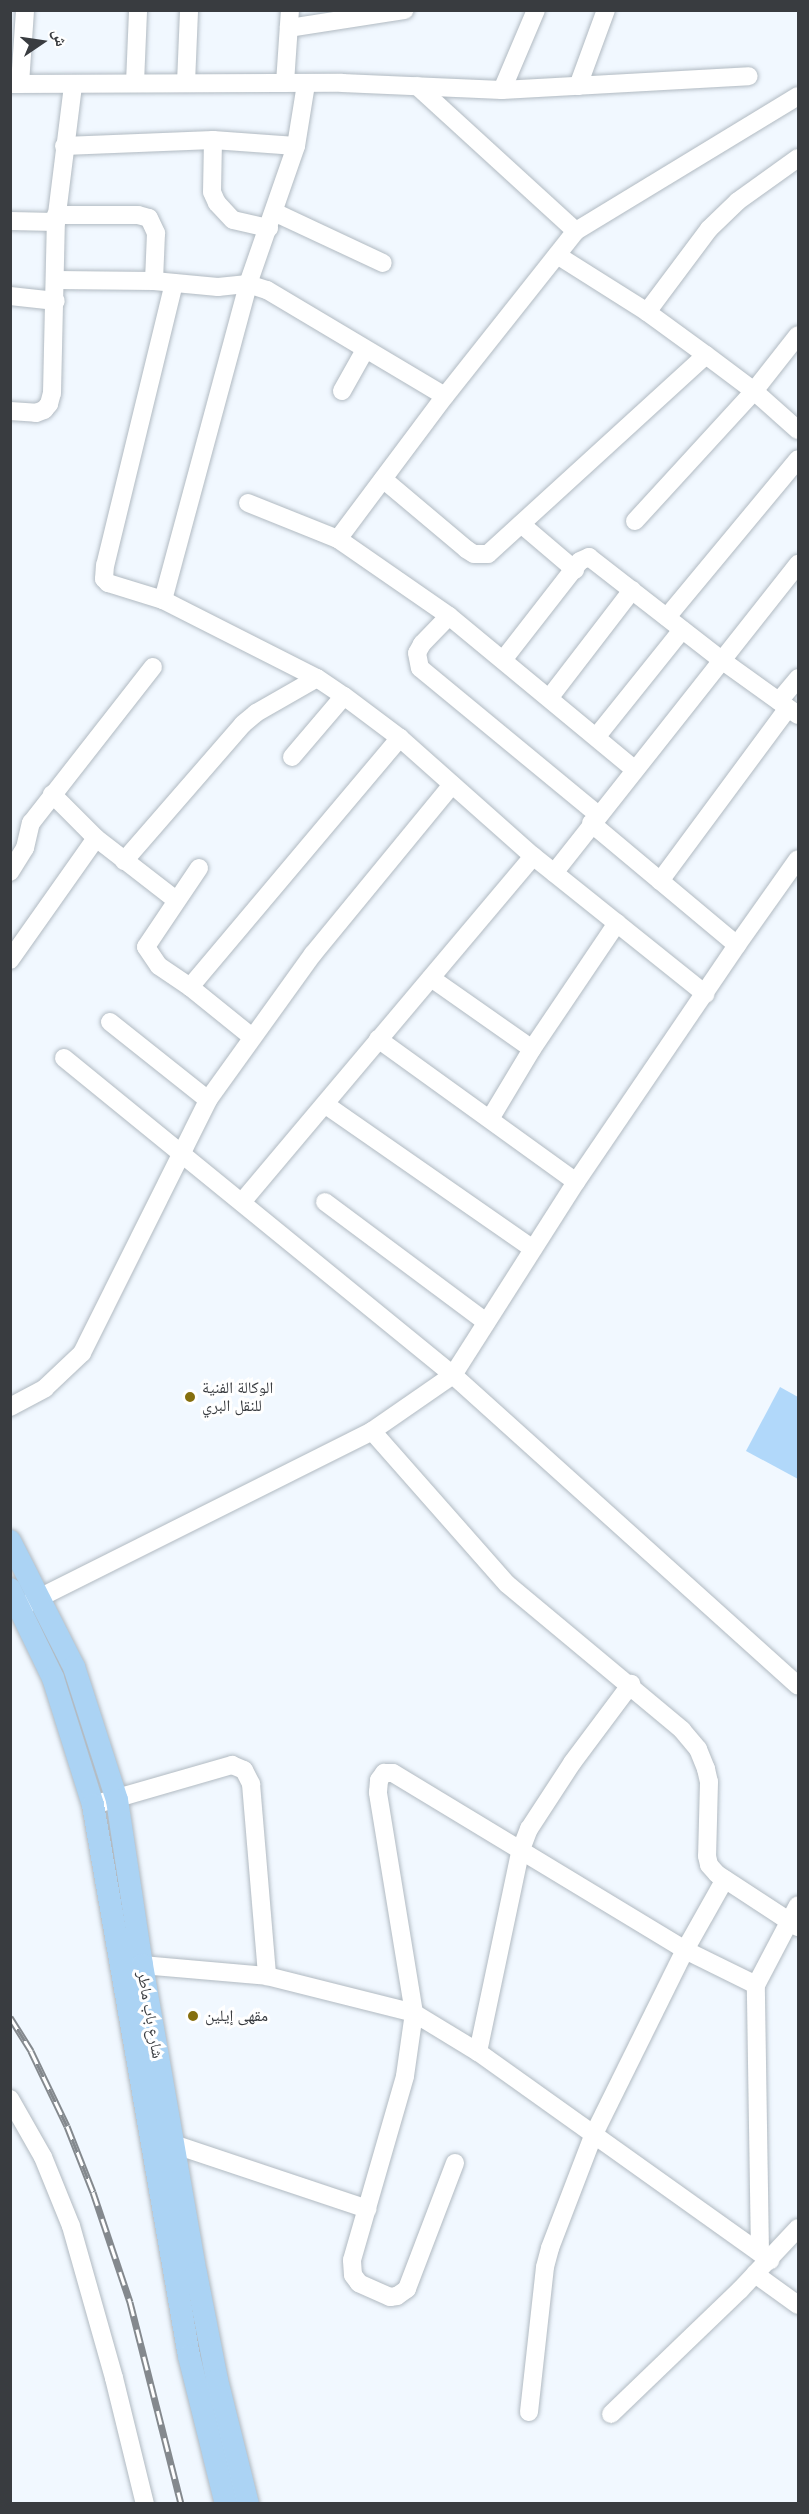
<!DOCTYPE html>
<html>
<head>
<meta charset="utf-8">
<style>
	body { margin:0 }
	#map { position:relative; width:809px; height:2514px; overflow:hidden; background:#f1f8ff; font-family:"Varela Round","Noto Naskh Arabic",sans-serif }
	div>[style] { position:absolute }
	.green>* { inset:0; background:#b1d8fa }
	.roads { filter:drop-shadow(0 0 2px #b1bac2) drop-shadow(0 0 2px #b1bac2) }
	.minor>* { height:18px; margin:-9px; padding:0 9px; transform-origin:9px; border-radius:9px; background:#fff }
	.major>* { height:22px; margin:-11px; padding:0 11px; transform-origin:11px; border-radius:11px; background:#abd3f4 }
	.rail>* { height:7px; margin-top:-3.5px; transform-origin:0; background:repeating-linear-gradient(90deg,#fff 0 14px,#84898e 0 28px); box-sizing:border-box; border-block:2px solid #84898e }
	.dots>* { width:16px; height:16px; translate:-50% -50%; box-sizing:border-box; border:3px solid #fff; border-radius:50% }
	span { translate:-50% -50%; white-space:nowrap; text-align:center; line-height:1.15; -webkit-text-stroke:6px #fff; paint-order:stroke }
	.poi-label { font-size:16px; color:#393c40 }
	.left { translate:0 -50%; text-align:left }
	.street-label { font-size:16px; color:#393c40 }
	.frame { position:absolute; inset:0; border:12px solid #393c40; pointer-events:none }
	.north { position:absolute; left:12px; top:12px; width:60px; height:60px; -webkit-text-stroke:4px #fff; paint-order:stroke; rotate:77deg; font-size:16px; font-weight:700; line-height:24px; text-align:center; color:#393c40 }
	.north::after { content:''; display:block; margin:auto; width:21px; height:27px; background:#393c40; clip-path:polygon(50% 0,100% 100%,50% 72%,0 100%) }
</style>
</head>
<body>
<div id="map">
	<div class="green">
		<i style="clip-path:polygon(780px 1387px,798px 1397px,798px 1479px,746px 1451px)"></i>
	</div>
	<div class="roads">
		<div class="minor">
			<i style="left:289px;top:28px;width:117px;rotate:-8.8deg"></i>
			<i style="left:135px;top:83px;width:73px;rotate:-87.6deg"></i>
			<i style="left:186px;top:83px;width:73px;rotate:-87.6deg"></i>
			<i style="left:285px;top:83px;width:73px;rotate:-86.1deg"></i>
			<i style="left:10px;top:84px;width:332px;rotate:-0.2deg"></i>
			<i style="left:342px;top:83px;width:160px;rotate:2.5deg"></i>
			<i style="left:502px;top:90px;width:247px;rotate:-3.2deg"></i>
			<i style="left:20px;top:84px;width:74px;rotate:-86.1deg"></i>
			<i style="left:417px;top:86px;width:215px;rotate:42.4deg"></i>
			<i style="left:578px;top:86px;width:81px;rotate:-69.8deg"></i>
			<i style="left:502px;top:90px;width:87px;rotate:-67deg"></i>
			<i style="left:213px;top:140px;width:52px;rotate:91.1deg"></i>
			<i style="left:212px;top:192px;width:12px;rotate:66deg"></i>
			<i style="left:217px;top:203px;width:23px;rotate:47deg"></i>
			<i style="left:233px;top:220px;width:37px;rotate:13deg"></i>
			<i style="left:64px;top:146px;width:149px;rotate:-2.3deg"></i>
			<i style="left:213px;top:140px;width:83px;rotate:4.1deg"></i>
			<i style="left:274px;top:212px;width:120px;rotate:25.1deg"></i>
			<i style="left:56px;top:215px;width:82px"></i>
			<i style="left:138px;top:215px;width:11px;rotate:15deg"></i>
			<i style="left:149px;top:218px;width:17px;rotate:65deg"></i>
			<i style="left:156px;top:233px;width:48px;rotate:92.4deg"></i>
			<i style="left:10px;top:221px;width:46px;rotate:1.2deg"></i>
			<i style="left:557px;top:255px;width:107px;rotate:32.3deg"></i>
			<i style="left:647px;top:312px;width:73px;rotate:36.1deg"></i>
			<i style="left:706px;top:355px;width:60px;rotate:36.9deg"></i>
			<i style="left:754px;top:391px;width:59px;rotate:41.6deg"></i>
			<i style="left:56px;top:280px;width:98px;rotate:0.6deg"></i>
			<i style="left:154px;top:281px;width:64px;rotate:5.4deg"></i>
			<i style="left:218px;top:287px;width:30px;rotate:-6deg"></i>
			<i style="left:248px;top:284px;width:20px;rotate:18deg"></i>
			<i style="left:267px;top:290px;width:207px;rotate:30.8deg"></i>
			<i style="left:174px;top:283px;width:290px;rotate:103.7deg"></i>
			<i style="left:105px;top:565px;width:14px;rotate:94deg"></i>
			<i style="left:104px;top:579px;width:6px;rotate:45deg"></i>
			<i style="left:108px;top:583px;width:58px;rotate:17.2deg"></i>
			<i style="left:163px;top:600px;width:173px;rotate:26.9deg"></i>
			<i style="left:317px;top:678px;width:32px;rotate:34deg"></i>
			<i style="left:344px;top:696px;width:70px;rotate:36.9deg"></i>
			<i style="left:400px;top:738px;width:178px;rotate:41.6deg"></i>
			<i style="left:533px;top:856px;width:221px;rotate:38.7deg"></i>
			<i style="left:10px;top:296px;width:46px;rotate:6.2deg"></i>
			<i style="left:647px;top:312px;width:104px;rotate:-53.2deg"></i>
			<i style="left:709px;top:229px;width:40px;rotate:-44deg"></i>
			<i style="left:738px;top:201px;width:74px;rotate:-35.6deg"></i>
			<i style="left:342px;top:391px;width:47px;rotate:-60.7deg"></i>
			<i style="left:10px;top:411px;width:26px;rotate:4deg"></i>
			<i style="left:36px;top:413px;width:9px;rotate:-21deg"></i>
			<i style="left:44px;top:410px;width:8px;rotate:-50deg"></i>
			<i style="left:49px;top:404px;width:11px;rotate:-75deg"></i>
			<i style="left:52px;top:393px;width:171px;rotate:-88.7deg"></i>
			<i style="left:56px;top:222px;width:138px;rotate:-82.9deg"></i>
			<i style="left:383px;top:479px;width:109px;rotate:40.1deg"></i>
			<i style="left:466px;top:549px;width:9px;rotate:32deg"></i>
			<i style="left:474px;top:554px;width:14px"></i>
			<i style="left:488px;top:554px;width:295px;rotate:-42.4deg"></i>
			<i style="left:248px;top:503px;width:97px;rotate:21.8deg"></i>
			<i style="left:338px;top:539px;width:135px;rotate:34.7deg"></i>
			<i style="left:449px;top:616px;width:240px;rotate:39.6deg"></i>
			<i style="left:635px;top:521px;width:176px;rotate:-47.5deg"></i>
			<i style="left:754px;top:391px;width:71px;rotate:-51.8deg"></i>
			<i style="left:521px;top:524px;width:71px;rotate:40.4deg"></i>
			<i style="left:338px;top:539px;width:179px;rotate:-53.2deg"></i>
			<i style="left:445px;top:396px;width:211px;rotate:-51.6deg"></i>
			<i style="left:576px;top:231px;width:260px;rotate:-31.3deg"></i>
			<i style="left:163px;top:600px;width:327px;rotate:-74.9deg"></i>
			<i style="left:248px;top:284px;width:146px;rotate:-70.8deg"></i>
			<i style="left:296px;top:146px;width:63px;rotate:-80.8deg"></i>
			<i style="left:449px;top:616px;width:39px;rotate:134deg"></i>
			<i style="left:422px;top:644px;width:10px;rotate:119deg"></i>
			<i style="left:417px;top:653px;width:15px;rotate:79deg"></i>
			<i style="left:420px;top:668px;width:229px;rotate:39.5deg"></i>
			<i style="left:667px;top:617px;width:205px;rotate:-50.3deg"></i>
			<i style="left:503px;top:660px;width:125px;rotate:-52.1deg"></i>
			<i style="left:580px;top:561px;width:10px;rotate:-24deg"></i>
			<i style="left:589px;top:557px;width:166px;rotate:37.9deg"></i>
			<i style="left:720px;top:659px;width:96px;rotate:35.7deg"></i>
			<i style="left:550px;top:697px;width:135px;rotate:-52.5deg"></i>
			<i style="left:779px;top:701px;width:30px;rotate:-50deg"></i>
			<i style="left:597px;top:736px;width:136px;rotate:-51.3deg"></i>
			<i style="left:292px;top:757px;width:80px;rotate:-49.6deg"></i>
			<i style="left:52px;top:794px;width:62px;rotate:45deg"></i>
			<i style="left:96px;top:838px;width:101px;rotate:37.8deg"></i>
			<i style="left:591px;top:823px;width:190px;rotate:39.9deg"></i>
			<i style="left:124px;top:861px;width:181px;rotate:-49deg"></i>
			<i style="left:243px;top:724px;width:17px;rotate:-40deg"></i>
			<i style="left:256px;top:713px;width:70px;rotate:-29.8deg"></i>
			<i style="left:199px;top:868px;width:95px;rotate:123.9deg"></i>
			<i style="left:146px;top:947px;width:23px;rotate:56deg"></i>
			<i style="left:159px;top:966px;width:37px;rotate:34deg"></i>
			<i style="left:190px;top:987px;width:80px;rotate:38.9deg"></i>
			<i style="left:10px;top:872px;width:28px;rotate:-58deg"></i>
			<i style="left:25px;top:848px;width:26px;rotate:-77deg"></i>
			<i style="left:31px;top:823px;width:198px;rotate:-52deg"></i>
			<i style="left:554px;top:873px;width:394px;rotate:-51.7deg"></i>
			<i style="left:660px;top:881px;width:215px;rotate:-53.5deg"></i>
			<i style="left:10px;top:960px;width:149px;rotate:-54.8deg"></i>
			<i style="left:431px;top:978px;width:123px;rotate:35.1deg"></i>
			<i style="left:190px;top:987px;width:326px;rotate:-49.9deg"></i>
			<i style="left:110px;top:1022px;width:125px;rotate:38.5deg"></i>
			<i style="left:378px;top:1039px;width:244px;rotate:35.8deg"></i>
			<i style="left:64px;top:1058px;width:502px;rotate:39.18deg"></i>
			<i style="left:453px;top:1375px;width:464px;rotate:42deg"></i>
			<i style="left:326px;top:1105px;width:252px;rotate:34.8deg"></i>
			<i style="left:490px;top:1119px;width:82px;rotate:-59deg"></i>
			<i style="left:532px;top:1049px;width:152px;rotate:-56deg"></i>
			<i style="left:242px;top:1202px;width:452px;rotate:-49.9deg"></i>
			<i style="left:325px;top:1202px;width:201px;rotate:36.7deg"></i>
			<i style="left:10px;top:1407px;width:40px;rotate:-28deg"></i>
			<i style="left:45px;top:1388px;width:51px;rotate:-43.4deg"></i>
			<i style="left:82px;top:1353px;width:283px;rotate:-63.5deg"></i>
			<i style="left:208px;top:1100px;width:180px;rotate:-54.3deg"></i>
			<i style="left:313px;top:954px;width:219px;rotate:-50.6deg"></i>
			<i style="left:372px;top:1431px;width:204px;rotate:48.6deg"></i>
			<i style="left:507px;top:1584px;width:228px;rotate:39.8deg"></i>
			<i style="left:682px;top:1730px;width:25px;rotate:50deg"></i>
			<i style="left:698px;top:1749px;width:22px;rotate:68deg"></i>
			<i style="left:706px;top:1769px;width:13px;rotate:77deg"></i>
			<i style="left:709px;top:1782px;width:74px;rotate:91.5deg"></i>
			<i style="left:707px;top:1856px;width:9px;rotate:77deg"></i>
			<i style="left:709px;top:1865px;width:12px;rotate:48deg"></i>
			<i style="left:717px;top:1874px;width:97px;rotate:33.2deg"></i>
			<i style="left:27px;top:1604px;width:386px;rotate:-26.6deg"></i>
			<i style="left:372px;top:1431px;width:98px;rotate:-34.7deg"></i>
			<i style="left:453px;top:1375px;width:229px;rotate:-57.5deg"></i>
			<i style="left:576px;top:1182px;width:287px;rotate:-55.8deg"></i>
			<i style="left:737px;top:945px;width:105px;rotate:-54.7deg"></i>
			<i style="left:93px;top:1805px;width:145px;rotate:-16.1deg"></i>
			<i style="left:232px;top:1765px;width:13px;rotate:23deg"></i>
			<i style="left:244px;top:1770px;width:16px;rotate:63deg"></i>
			<i style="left:251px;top:1784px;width:193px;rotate:85.2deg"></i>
			<i style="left:131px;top:1967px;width:11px;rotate:-10deg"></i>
			<i style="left:142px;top:1965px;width:125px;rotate:5deg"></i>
			<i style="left:267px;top:1976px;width:152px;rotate:14.1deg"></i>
			<i style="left:414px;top:2013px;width:75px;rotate:31.4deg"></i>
			<i style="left:478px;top:2052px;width:359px;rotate:35.5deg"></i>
			<i style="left:478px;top:2052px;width:204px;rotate:-78.1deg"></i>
			<i style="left:520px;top:1852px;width:25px;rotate:-69deg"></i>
			<i style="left:529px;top:1829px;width:79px;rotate:-56.9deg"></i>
			<i style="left:572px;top:1763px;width:99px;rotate:-53.2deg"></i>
			<i style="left:10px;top:2099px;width:67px;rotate:60.4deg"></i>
			<i style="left:43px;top:2157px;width:74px;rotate:67.9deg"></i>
			<i style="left:71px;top:2226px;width:158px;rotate:74.2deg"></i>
			<i style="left:114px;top:2378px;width:130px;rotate:76.2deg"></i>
			<i style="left:173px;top:2144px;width:205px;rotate:18.5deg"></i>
			<i style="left:455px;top:2163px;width:135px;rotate:110.9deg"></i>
			<i style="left:407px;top:2289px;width:12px;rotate:145deg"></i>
			<i style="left:397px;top:2296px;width:7px;rotate:172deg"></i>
			<i style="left:390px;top:2297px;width:34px;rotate:-156deg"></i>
			<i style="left:359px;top:2283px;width:10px;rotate:-127deg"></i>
			<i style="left:353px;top:2275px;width:15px;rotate:-94deg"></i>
			<i style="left:352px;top:2260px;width:191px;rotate:-73.9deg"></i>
			<i style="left:405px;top:2076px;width:64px;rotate:-81.9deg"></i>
			<i style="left:414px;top:2013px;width:224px;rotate:-99.3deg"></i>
			<i style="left:378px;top:1792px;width:12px;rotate:-85deg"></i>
			<i style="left:379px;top:1780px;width:9px;rotate:-54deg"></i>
			<i style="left:384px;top:1773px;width:9px"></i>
			<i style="left:393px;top:1773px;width:341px;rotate:31.2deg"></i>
			<i style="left:685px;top:1950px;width:79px;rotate:26.2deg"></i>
			<i style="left:760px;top:2253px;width:268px;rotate:-90.9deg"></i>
			<i style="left:756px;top:1985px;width:90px;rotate:-62.3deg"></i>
			<i style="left:755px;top:2274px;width:53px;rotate:35.8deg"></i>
			<i style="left:529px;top:2412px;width:146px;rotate:-83.7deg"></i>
			<i style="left:545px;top:2267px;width:20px;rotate:-75deg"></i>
			<i style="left:550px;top:2248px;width:120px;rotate:-69deg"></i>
			<i style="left:593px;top:2136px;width:208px;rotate:-63.7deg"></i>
			<i style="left:685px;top:1950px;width:81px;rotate:-60.6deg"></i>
			<i style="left:611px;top:2414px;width:179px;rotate:-43.9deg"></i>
			<i style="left:740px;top:2290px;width:85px;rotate:-46.9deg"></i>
		</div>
		<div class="major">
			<i style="left:10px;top:1541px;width:141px;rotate:63.1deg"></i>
			<i style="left:74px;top:1667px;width:140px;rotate:72.1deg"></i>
			<i style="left:117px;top:1800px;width:167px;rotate:81.4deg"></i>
			<i style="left:142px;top:1965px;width:313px;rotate:80.1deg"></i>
			<i style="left:196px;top:2273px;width:109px;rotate:78.9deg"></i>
			<i style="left:217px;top:2380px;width:128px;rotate:76deg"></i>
			<i style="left:10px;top:1589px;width:99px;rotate:64.2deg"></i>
			<i style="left:53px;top:1678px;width:133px;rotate:72.5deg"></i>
			<i style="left:93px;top:1805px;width:559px;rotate:80.12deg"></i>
			<i style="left:189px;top:2356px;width:153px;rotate:76deg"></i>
		</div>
	</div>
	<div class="rail">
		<i style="left:10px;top:2017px;width:40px;rotate:58deg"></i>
		<i style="left:31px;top:2051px;width:83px;rotate:64.4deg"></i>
		<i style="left:67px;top:2126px;width:71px;rotate:68.5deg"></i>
		<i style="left:93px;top:2192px;width:116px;rotate:71.4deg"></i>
		<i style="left:130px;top:2302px;width:208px;rotate:75.8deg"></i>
	</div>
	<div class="dots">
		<i style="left:190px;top:1397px;background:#856f0e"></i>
		<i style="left:193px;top:2016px;background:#856f0e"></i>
	</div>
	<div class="poi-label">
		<span class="left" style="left:202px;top:1397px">الوكالة الفنية<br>للنقل البري</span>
		<span class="left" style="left:205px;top:2016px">مقهى إيلين</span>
	</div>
	<div class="street-label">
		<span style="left:150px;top:2015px;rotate:80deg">شارع باب ماطر</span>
	</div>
	<div class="frame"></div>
	<div class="north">ش</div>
</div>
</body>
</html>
